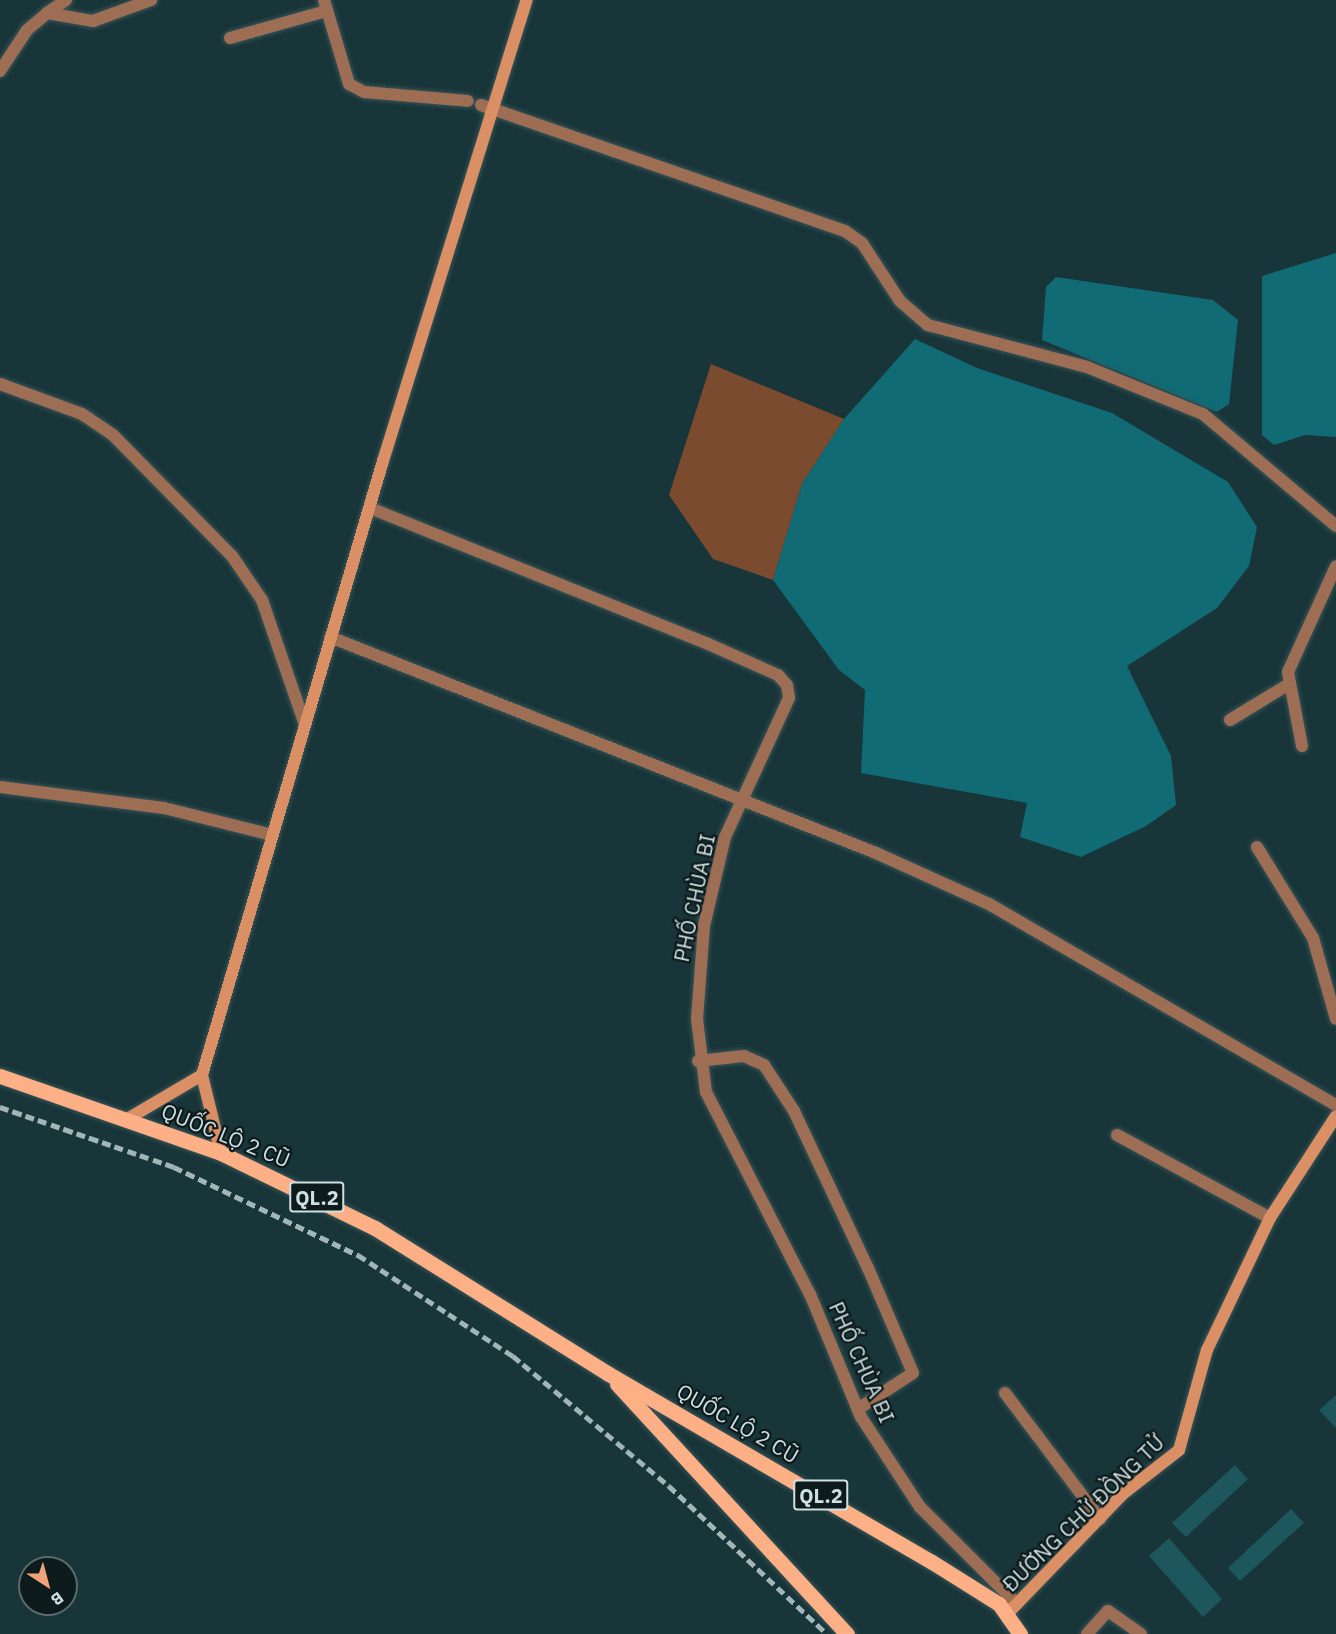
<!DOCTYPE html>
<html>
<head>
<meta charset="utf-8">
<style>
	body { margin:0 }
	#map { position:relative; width:1336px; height:1634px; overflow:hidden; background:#183539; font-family:"IBM Plex Sans",sans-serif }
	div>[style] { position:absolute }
	.green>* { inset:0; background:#7b4b2f }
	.water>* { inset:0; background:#106b75 }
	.building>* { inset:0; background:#1d565d }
	.roads { filter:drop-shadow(0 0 2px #395457) drop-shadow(0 0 2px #395457) }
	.street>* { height:12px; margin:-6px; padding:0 6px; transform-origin:6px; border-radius:6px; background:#9d6e54 }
	.secondary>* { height:12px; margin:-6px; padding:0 6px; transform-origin:6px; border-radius:6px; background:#db8f65 }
	.primary>* { height:15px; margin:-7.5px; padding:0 7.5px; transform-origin:7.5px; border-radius:7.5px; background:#fdb085 }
	.rail>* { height:4.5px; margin-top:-2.25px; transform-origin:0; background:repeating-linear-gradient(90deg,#a2b6b8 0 9px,transparent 0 13.5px) }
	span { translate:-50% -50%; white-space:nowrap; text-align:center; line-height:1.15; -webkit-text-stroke:4.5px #0e1b1c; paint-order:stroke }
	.shield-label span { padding:2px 4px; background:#0e1b1c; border:2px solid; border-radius:4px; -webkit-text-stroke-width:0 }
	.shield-label { font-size:20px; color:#cfe0e2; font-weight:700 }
	.street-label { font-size:21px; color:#cfe0e2 }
	.north { position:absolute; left:18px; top:1556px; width:60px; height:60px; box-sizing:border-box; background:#0e1b1c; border:2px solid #5b6a6b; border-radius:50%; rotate:144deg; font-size:16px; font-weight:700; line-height:24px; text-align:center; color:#cfe0e2 }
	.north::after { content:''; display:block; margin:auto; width:21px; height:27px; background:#f0a378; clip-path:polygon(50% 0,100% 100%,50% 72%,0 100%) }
</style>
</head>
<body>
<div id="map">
	<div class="green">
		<i style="clip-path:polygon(711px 364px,844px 419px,802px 484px,773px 580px,713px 559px,669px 495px)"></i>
	</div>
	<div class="water">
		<i style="clip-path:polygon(1336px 253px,1336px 437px,1305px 435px,1274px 445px,1262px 435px,1262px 276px)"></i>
		<i style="clip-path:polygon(1056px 277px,1213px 300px,1238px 320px,1229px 404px,1217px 412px,1042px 340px,1046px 287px)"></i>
		<i style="clip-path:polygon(915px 339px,977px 368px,1112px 413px,1228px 482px,1257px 527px,1249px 566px,1217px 608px,1127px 666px,1171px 756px,1176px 805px,1146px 826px,1081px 857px,1020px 837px,1027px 803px,861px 773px,865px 690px,839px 670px,773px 580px,802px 484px,844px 419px)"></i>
	</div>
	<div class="building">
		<i style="clip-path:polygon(1336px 1395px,1336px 1428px,1319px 1410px)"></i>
		<i style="clip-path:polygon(1235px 1465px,1248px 1479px,1186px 1537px,1172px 1523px)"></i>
		<i style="clip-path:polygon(1291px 1509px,1304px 1523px,1240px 1581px,1228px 1568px)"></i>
		<i style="clip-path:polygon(1169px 1538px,1222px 1599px,1203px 1617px,1149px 1556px)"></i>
	</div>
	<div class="roads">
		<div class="street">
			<i style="left:66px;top:0;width:23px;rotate:146deg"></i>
			<i style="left:47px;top:13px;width:47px;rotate:9.9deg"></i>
			<i style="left:93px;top:21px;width:62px;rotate:-19.9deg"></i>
			<i style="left:324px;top:0;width:88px;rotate:73.4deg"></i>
			<i style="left:349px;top:84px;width:17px;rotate:28deg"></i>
			<i style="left:364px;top:92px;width:104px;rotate:4.9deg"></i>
			<i style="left:230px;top:38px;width:100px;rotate:-15.7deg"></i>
			<i style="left:0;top:71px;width:49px;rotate:-56.6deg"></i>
			<i style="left:27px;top:30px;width:26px;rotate:-40deg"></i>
			<i style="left:481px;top:105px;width:385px;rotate:19.1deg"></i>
			<i style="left:845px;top:231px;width:21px;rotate:35deg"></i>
			<i style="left:862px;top:243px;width:69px;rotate:56.8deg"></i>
			<i style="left:900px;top:301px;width:37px;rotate:41deg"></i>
			<i style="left:928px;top:325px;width:164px;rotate:14.8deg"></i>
			<i style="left:1087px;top:367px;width:125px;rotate:22.1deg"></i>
			<i style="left:1203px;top:414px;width:174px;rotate:40.1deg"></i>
			<i style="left:0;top:384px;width:87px;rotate:20.1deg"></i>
			<i style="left:82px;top:414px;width:37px;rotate:34deg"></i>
			<i style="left:113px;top:435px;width:170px;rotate:45.5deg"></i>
			<i style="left:232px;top:556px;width:53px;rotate:55.7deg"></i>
			<i style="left:262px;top:600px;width:132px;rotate:71deg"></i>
			<i style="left:370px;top:508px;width:362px;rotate:21.9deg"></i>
			<i style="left:706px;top:643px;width:79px;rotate:24deg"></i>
			<i style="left:778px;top:675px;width:13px;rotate:48deg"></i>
			<i style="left:787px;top:685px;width:13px;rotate:81deg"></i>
			<i style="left:789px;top:698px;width:153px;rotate:114.7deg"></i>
			<i style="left:725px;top:837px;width:91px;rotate:103.3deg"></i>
			<i style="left:704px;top:926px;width:93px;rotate:94.3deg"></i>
			<i style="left:697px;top:1019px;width:74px;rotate:83deg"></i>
			<i style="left:706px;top:1092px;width:227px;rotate:62.8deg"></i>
			<i style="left:810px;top:1294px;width:133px;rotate:67.5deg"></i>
			<i style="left:861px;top:1417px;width:108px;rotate:56.8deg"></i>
			<i style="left:920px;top:1507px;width:137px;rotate:45deg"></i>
			<i style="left:330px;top:637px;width:587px;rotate:21.58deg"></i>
			<i style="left:876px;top:853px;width:124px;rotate:24.3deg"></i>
			<i style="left:989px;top:904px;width:401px;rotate:30.1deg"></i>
			<i style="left:1230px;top:720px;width:66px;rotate:-31.3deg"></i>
			<i style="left:1302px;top:746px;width:75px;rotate:-100.7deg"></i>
			<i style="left:1288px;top:672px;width:116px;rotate:-65.6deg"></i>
			<i style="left:0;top:787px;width:165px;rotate:7.3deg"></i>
			<i style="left:164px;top:808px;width:111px;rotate:14deg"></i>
			<i style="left:1257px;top:847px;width:107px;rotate:58.4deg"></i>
			<i style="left:1313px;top:938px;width:84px;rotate:74.1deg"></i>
			<i style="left:698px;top:1061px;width:46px;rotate:-6.2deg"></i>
			<i style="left:744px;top:1056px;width:22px;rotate:24deg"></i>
			<i style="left:764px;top:1065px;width:55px;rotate:56.9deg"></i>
			<i style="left:794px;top:1111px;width:174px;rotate:64.8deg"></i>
			<i style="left:868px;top:1268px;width:114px;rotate:66.8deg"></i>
			<i style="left:913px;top:1373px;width:66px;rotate:146.8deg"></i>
			<i style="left:1117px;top:1135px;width:174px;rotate:28.5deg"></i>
			<i style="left:1005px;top:1393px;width:158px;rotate:53deg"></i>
			<i style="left:1087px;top:1634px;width:31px;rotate:-48deg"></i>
			<i style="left:1108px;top:1611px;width:40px;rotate:34.9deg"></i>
		</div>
		<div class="secondary">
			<i style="left:129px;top:1118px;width:85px;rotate:-30.5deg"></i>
			<i style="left:221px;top:1153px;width:80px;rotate:-103.7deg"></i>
			<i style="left:202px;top:1075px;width:640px;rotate:-73.58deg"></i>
			<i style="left:383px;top:461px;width:483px;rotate:-72.7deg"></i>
			<i style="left:1008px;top:1613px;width:167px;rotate:-46deg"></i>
			<i style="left:1124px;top:1493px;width:70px;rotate:-38deg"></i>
			<i style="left:1179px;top:1450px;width:104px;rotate:-74.4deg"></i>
			<i style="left:1207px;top:1350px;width:146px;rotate:-64.5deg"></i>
			<i style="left:1270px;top:1218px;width:121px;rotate:-57.1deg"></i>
		</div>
		<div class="primary">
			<i style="left:0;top:1076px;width:234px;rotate:19.2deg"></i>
			<i style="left:221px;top:1153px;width:171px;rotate:26deg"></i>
			<i style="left:375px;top:1228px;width:274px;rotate:32deg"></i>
			<i style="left:607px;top:1373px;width:376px;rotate:30.2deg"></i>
			<i style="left:932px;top:1562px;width:79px;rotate:32.1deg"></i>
			<i style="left:999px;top:1604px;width:37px;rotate:55deg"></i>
			<i style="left:617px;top:1384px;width:340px;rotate:47.4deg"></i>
		</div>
	</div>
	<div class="rail">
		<i style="left:0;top:1107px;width:184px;rotate:19deg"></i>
		<i style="left:174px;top:1167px;width:204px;rotate:25.6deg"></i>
		<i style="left:358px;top:1255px;width:185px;rotate:33.1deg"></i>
		<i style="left:513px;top:1356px;width:203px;rotate:39.8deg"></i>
		<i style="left:669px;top:1486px;width:216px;rotate:43.1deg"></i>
	</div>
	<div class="shield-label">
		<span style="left:317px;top:1197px">QL.2</span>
		<span style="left:821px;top:1495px">QL.2</span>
	</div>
	<div class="street-label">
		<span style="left:694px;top:898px;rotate:-78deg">PHỐ CHÙA BI</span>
		<span style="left:226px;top:1135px;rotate:22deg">QUỐC LỘ 2 CŨ</span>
		<span style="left:862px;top:1362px;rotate:66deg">PHỐ CHÙA BI</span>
		<span style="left:738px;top:1423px;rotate:30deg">QUỐC LỘ 2 CŨ</span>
		<span style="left:1083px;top:1513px;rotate:-44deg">ĐƯỜNG CHỬ ĐỒNG TỬ</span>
	</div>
	<div class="north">B</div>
</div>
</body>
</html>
